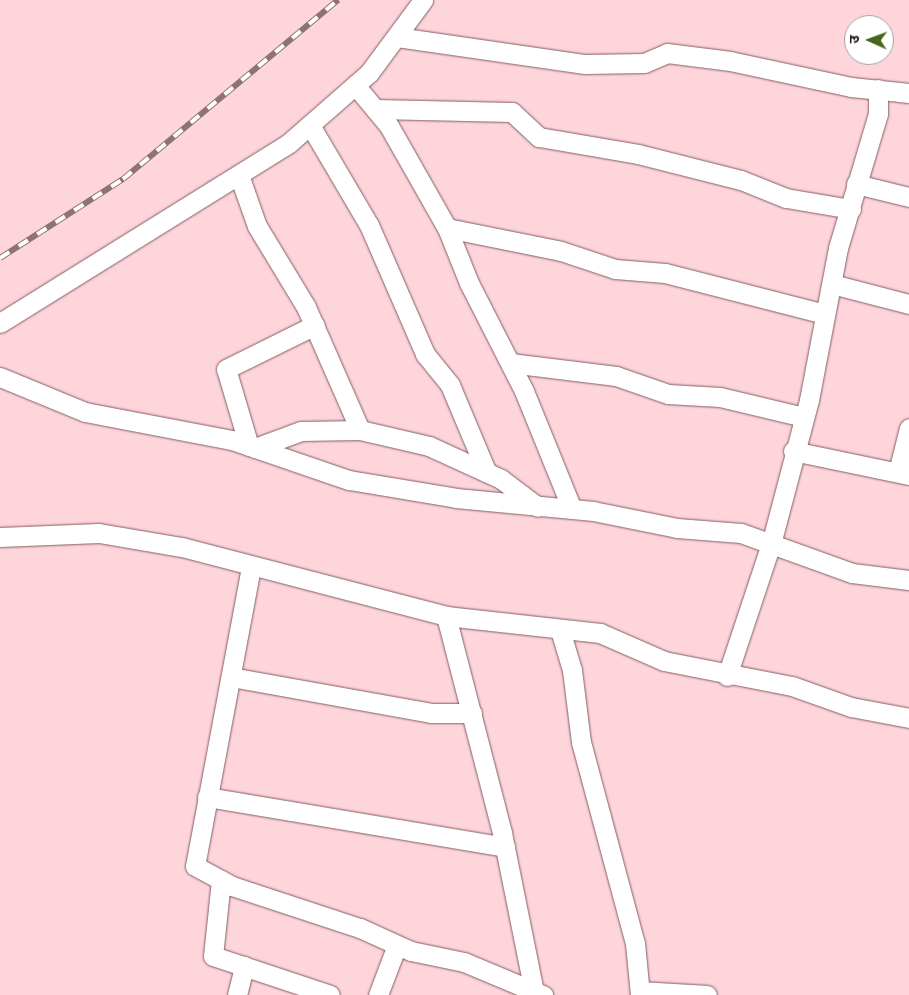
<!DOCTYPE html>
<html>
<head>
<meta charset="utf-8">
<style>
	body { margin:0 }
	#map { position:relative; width:909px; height:995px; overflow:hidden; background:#fed5db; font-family:"Nunito Sans","Noto Sans Devanagari",sans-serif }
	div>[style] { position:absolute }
	.roads { filter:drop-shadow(0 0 1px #815e63) drop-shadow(0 0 1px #815e63) }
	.street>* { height:19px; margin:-9.5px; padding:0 9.5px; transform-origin:9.5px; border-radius:9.5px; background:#fff }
	.rail>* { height:5.5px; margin-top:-2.75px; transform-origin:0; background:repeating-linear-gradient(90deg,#fff 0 11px,#8d7276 0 22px); box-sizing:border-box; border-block:1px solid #8d7276 }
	span { translate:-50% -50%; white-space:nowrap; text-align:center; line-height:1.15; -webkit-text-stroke:5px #fff; paint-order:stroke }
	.north { position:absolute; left:844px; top:15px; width:50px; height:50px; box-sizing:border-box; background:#fff; border:1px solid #a49fa0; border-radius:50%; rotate:272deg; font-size:14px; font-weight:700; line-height:20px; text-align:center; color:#1c0f11 }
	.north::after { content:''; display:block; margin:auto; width:18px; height:22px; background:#45661c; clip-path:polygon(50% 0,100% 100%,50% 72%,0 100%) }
</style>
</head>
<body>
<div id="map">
	<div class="roads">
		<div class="street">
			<i style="left:397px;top:37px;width:190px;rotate:8.2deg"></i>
			<i style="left:585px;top:64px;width:59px;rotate:-1deg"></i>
			<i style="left:644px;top:63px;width:25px;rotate:-23deg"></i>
			<i style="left:667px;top:53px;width:64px;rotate:7.2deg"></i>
			<i style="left:730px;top:61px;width:124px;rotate:12.1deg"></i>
			<i style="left:851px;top:87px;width:58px;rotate:5.9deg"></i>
			<i style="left:355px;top:85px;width:53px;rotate:50.3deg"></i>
			<i style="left:389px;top:126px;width:117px;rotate:60.4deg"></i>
			<i style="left:447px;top:228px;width:59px;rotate:68.2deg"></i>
			<i style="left:469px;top:283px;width:121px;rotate:63deg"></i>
			<i style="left:524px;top:391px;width:127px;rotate:67.9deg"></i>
			<i style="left:375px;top:109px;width:137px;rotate:1.3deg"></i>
			<i style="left:512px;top:112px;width:37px;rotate:43deg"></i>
			<i style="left:539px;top:137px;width:100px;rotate:9.7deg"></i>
			<i style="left:638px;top:154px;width:106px;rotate:14.2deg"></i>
			<i style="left:741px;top:180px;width:48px;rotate:21.8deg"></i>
			<i style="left:786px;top:198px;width:66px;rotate:9.6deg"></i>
			<i style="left:310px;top:125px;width:116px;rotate:59.5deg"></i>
			<i style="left:369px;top:225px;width:141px;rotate:66.5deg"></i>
			<i style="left:425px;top:354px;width:40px;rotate:51deg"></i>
			<i style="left:450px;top:385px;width:95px;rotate:67.2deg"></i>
			<i style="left:239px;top:175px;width:54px;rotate:70.6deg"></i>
			<i style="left:257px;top:226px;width:95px;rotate:58.8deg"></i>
			<i style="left:306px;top:307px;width:134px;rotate:66.3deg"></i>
			<i style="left:856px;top:184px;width:55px;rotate:13.8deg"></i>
			<i style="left:447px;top:228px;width:116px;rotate:11.4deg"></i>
			<i style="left:561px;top:251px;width:57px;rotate:18.4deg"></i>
			<i style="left:615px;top:269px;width:50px;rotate:4.6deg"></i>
			<i style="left:665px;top:273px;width:165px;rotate:14.4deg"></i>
			<i style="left:832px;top:284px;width:80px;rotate:14.6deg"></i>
			<i style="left:0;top:323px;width:340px;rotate:-31.9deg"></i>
			<i style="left:289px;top:143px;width:106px;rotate:-41.2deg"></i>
			<i style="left:369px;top:73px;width:91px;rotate:-53.5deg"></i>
			<i style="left:510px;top:363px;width:107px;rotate:7deg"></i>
			<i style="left:616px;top:376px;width:55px;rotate:19.1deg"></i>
			<i style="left:668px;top:394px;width:52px;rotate:3.3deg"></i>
			<i style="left:720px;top:397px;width:85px;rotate:13.5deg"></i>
			<i style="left:0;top:377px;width:92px;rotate:22.4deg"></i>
			<i style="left:85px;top:412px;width:150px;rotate:10.8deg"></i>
			<i style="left:232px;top:440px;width:124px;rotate:18.9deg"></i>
			<i style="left:349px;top:480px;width:109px;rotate:9.5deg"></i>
			<i style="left:456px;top:498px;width:138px;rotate:5.4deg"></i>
			<i style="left:593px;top:511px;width:86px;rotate:11.4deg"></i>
			<i style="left:677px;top:528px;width:64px;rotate:4.5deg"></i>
			<i style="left:741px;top:533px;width:118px;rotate:19.8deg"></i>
			<i style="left:852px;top:573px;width:57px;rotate:7deg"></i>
			<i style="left:249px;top:446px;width:80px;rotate:-106.6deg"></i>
			<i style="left:226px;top:369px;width:99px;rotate:-26.3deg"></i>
			<i style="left:255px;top:448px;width:49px;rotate:-20.3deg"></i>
			<i style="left:301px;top:431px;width:59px;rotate:-1deg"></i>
			<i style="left:360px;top:430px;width:71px;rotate:13.1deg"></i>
			<i style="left:429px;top:446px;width:79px;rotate:24.6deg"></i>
			<i style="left:501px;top:479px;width:46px;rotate:37.1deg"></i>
			<i style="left:793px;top:451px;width:118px;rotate:11.7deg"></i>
			<i style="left:898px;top:472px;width:45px;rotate:-76deg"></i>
			<i style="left:0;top:537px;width:99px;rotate:-2.3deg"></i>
			<i style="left:99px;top:533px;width:84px;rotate:9.6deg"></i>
			<i style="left:182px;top:547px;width:273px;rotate:14.6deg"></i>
			<i style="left:446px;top:616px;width:155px;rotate:6.3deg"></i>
			<i style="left:600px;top:633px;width:70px;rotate:23.6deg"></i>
			<i style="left:664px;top:661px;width:130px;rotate:11.1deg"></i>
			<i style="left:792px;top:686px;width:63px;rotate:19.6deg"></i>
			<i style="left:851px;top:707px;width:59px;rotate:10.7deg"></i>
			<i style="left:251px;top:567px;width:304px;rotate:100.6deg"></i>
			<i style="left:195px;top:866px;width:42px;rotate:28.4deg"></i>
			<i style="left:232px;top:886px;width:135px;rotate:18.2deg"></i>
			<i style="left:360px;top:928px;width:56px;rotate:24.3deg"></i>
			<i style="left:411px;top:951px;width:54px;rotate:11.7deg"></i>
			<i style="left:464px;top:962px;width:86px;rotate:22.7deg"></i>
			<i style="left:446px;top:616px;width:224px;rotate:75.5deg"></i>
			<i style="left:502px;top:833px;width:162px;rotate:78.6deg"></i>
			<i style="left:560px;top:630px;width:42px;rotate:73.3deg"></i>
			<i style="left:572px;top:670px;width:73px;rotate:82.9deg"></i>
			<i style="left:581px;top:742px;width:208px;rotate:75deg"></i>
			<i style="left:635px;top:943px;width:52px;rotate:84.5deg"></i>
			<i style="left:727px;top:676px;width:139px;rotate:-71.6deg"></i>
			<i style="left:771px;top:544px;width:149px;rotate:-75.2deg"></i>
			<i style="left:809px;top:400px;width:155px;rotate:-79.2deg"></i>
			<i style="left:838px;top:248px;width:140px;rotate:-73.4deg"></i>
			<i style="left:878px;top:114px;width:25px;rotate:-90deg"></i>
			<i style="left:231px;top:677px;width:203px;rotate:10.2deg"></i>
			<i style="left:431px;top:713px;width:41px"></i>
			<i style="left:207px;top:797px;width:302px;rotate:9.5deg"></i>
			<i style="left:221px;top:880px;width:76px;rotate:96deg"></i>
			<i style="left:213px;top:956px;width:123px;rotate:18.4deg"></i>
			<i style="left:640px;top:991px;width:67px;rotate:3.4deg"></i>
			<i style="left:237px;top:995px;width:30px;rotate:-76deg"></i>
			<i style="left:378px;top:995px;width:53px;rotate:-69.2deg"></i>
		</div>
	</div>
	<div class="rail">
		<i style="left:0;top:258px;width:146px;rotate:-32.7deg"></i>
		<i style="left:123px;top:179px;width:280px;rotate:-39.8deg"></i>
	</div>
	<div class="north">उ</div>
</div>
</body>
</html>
